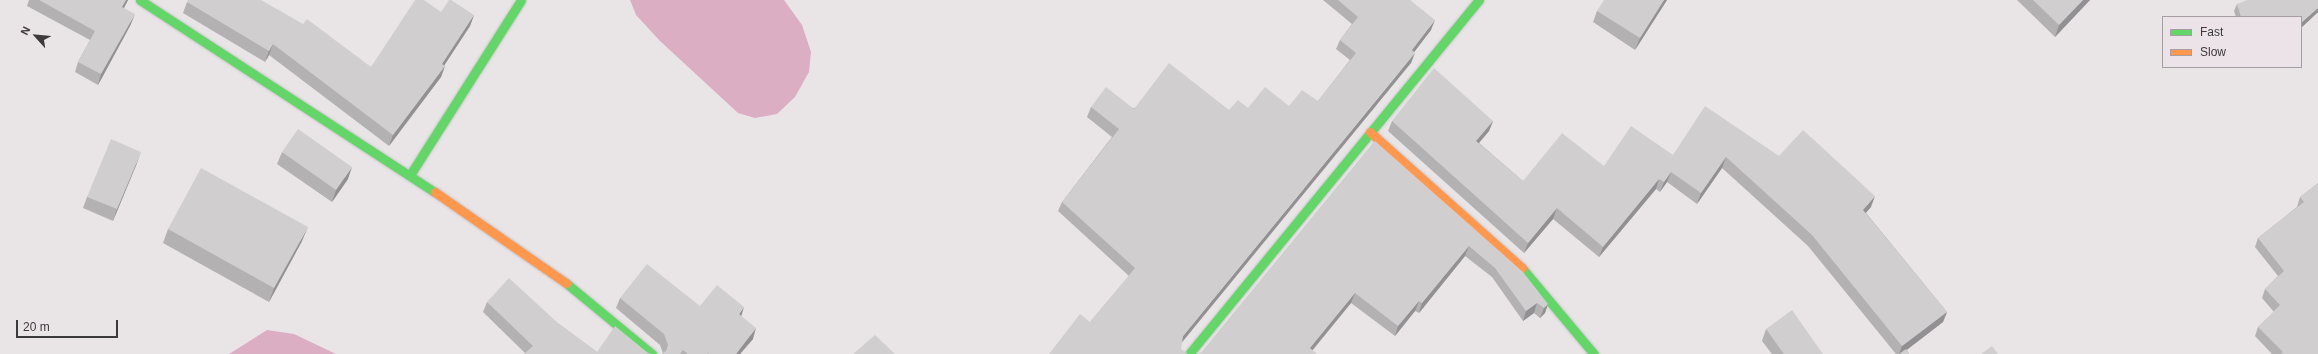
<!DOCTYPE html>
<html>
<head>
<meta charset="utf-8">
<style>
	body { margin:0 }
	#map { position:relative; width:2318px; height:354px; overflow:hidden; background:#e9e5e7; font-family:Helvetica,sans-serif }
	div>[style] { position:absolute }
	.water>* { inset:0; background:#dcaec4 }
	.roads { filter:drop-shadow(0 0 1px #c6c2c4) drop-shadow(0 0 1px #c6c2c4) }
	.fast>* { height:9px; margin:-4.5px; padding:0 4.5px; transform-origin:4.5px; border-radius:4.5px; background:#63d668 }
	.slow>* { height:9px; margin:-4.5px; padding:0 4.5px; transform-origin:4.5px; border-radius:4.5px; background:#ff974d }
	.wall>* { inset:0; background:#b4b1b3 }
	.shaded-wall>* { inset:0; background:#929092 }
	.building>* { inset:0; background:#d1ced0 }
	span { translate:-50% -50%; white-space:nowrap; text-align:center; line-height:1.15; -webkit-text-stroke:3px #ebe3e7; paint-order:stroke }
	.legend { position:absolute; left:2162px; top:16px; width:140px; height:52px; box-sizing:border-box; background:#ebe3e7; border:1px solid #a59fa2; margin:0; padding:5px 7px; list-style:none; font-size:12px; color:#3d3a3b }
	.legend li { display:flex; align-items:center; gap:8px; height:20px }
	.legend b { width:20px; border:1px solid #a59fa2 }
	.north { position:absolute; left:16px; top:16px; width:40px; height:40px; -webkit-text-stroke:3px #ebe3e7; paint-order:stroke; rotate:297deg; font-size:11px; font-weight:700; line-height:16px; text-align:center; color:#3d3a3b }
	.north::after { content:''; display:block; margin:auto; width:14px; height:18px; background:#3d3a3b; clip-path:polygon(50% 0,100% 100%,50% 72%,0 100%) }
	.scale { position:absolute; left:16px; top:320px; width:102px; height:18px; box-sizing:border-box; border:2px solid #3d3a3b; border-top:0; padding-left:5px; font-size:12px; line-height:14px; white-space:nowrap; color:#3d3a3b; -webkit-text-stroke:3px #ebe3e7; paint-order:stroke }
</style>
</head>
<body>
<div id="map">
	<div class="water">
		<i style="clip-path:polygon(630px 0,784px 0,802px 25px,811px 52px,809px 72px,795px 97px,777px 114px,755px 118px,738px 113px,660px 41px,636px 15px)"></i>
		<i style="clip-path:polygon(267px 330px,294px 334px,336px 354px,229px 354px)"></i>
	</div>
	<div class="roads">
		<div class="fast">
			<i style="left:140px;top:0;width:352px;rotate:33.1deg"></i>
			<i style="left:410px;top:175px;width:207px;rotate:-57.6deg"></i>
			<i style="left:1522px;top:268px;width:112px;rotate:50.1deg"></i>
			<i style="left:566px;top:283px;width:112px;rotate:39.5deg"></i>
			<i style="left:1189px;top:354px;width:458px;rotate:-50.7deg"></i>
		</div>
		<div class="slow">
			<i style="left:1370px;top:132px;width:204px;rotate:41.8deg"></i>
			<i style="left:435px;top:192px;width:160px;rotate:34.8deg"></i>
		</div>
	</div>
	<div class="wall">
		<i style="clip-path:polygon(29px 0,128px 0,124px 8px,131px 24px,98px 85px,75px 72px,78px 62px,90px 40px,27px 6px)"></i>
		<i style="clip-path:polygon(1323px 0,1410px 0,1431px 30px,1414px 52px,1411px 63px,1090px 322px,1129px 276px,1058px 211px,1062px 202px,1112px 137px,1087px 117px,1091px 107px,1229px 110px,1248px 108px,1289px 106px,1318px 101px,1350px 60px,1336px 49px,1340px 40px,1352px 24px)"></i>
		<i style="clip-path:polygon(1667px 0,1635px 50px,1593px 22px,1597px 11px)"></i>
		<i style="clip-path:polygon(2017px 0,2090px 0,2055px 37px)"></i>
		<i style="clip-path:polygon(2318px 0,2318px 12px,2301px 28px,2301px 17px,2236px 17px,2234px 11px,2237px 4px)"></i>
		<i style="clip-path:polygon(187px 2px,371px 67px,441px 12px,474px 15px,470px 26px,444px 65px,445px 66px,441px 77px,389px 146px,269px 55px,265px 62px,183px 13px)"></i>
		<i style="clip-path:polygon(1392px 121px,1493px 121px,1489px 131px,1479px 143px,1523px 181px,1604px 166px,1673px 155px,1779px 156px,1871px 207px,1866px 213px,1947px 312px,1943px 322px,1907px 350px,1909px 354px,1896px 354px,1808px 246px,1722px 168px,1697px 204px,1667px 182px,1660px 192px,1656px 189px,1599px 257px,1553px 219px,1524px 253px,1388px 131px)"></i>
		<i style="clip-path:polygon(1375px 141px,1548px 304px,1545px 313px,1540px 318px,1534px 313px,1523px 321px,1492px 277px,1465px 256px,1419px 313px,1415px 311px,1395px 336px,1351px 303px,1313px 350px,1202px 352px)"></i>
		<i style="clip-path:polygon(282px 152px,348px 179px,332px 202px,277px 164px)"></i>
		<i style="clip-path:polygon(137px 163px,113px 221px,83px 208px,87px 197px)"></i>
		<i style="clip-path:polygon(2318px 183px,2318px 354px,2272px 354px,2255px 336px,2258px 327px,2274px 312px,2262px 298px,2265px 289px,2278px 276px,2255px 247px,2258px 238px,2297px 207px,2300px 197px)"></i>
		<i style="clip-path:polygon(168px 229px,302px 241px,269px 302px,163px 243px)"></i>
		<i style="clip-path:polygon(620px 298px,700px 306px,741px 316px,753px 339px,740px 354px,662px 354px,663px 353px,660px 345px,616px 308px)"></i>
		<i style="clip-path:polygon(487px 302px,559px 324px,597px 352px,648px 353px,525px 353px,483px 312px)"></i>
		<i style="clip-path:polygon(1766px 329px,1823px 354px,1772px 354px,1762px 341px)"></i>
	</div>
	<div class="shaded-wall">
		<i style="clip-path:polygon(126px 0,128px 0,119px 17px,122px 7px)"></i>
		<i style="clip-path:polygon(1664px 0,1667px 0,1635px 50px,1640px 38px)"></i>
		<i style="clip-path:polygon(2083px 0,2090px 0,2055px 37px,2059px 25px)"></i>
		<i style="clip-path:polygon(2318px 8px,2318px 12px,2301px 28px,2301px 23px)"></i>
		<i style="clip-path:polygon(135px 14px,131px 24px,98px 85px,101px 74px)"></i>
		<i style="clip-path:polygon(474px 15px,470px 26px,438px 75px,442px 64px)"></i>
		<i style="clip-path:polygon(1435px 20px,1431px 30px,1408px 60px,1412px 50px)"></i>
		<i style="clip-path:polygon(273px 44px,269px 55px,265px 62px,269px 51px)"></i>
		<i style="clip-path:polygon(1415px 53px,1411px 63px,1179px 346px,1183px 336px)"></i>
		<i style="clip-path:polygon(445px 66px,441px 77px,389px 146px,393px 135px)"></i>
		<i style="clip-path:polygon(1493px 121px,1489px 131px,1472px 151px,1476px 141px)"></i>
		<i style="clip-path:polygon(141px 152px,137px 163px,113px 221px,117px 209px)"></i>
		<i style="clip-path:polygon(1726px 157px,1722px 168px,1697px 204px,1701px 193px)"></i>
		<i style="clip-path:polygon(352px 167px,348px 179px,332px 202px,336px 190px)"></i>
		<i style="clip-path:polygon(1671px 172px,1667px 182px,1660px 192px,1664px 182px)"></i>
		<i style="clip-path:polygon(1659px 179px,1656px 189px,1599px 257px,1603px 247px)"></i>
		<i style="clip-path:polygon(1875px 196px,1871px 207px,1859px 220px,1863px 210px)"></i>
		<i style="clip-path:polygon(1557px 208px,1553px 219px,1524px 253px,1528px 243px)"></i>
		<i style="clip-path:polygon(308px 227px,302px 241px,269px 302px,274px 288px)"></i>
		<i style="clip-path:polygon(1469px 246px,1465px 256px,1419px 313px,1422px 303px)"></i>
		<i style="clip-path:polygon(1355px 293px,1351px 303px,1309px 354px,1310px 348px)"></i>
		<i style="clip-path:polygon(1419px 301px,1415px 311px,1395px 336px,1398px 326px)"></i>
		<i style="clip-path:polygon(1537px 303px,1534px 313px,1523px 321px,1526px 311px)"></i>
		<i style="clip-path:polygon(1548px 304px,1545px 313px,1540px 318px,1544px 308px)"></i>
		<i style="clip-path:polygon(744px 307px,741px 317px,739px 314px)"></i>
		<i style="clip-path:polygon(1947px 312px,1943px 322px,1901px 354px,1899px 354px,1902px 346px)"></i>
		<i style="clip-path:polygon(756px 328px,753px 339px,740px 354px,736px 354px)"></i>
	</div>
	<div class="building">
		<i style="clip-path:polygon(39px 0,126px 0,122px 7px,135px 14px,101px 74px,78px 62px,95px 31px)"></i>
		<i style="clip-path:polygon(188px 0,261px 0,303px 24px,307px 19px,371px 67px,415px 0,424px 0,441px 12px,449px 0,451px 0,474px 15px,442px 64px,445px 66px,393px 135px,273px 44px,269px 51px,187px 2px)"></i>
		<i style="clip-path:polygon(1338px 0,1410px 0,1435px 20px,1412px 50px,1415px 53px,1183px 336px,1181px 349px,1188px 354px,1049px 354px,1080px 314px,1090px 322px,1135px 268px,1062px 202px,1119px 129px,1091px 107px,1106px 87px,1134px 109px,1169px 63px,1229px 110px,1238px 100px,1248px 108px,1265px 87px,1289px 106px,1302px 90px,1318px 101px,1356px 53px,1340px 40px,1358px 17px)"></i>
		<i style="clip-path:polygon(1604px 0,1664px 0,1640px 38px,1597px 11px)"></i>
		<i style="clip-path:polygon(2033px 0,2083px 0,2059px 25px)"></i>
		<i style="clip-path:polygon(2247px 0,2318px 0,2318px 8px,2301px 23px,2301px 17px,2241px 17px,2237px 4px)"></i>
		<i style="clip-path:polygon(1434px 68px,1493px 121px,1476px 141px,1523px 181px,1562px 133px,1604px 166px,1631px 126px,1673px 155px,1705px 106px,1779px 156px,1803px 130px,1875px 196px,1863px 210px,1947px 312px,1902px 346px,1812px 235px,1726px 157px,1701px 193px,1671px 172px,1664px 182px,1659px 179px,1603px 247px,1557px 208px,1528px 243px,1392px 121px)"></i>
		<i style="clip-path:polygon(298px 129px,352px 167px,336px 190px,282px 152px)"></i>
		<i style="clip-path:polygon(111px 139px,141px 152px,117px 209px,87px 197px)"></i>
		<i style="clip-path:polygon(1375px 141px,1523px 272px,1548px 304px,1544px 308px,1537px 303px,1526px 311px,1495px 268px,1469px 246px,1422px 303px,1419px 301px,1398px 326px,1355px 293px,1310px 348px,1317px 354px,1197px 354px,1202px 352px)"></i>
		<i style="clip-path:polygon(201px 168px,308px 227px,274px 288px,168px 229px)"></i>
		<i style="clip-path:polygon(2318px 183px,2318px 354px,2281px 354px,2283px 352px,2258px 327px,2280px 305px,2265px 289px,2284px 271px,2258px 238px,2304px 202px,2300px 197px)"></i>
		<i style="clip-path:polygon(647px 264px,700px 306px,717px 285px,744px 307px,739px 314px,756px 328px,736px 354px,709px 354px,708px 353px,707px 354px,688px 354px,683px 350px,680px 354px,662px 354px,666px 351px,668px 345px,664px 334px,620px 298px)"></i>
		<i style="clip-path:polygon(509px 278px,559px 324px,597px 352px,615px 326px,648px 353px,652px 354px,524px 354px,533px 346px,487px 302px)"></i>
		<i style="clip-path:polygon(1792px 310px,1823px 354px,1784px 354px,1766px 329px)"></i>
		<i style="clip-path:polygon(875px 335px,895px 354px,853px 354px)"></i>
		<i style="clip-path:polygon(1992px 346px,1998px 354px,1981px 354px)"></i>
		<i style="clip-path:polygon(1906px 349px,1909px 354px,1899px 354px)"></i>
	</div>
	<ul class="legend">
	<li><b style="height:5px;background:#63d668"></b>Fast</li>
	<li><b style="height:5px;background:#ff974d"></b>Slow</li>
	</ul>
	<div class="north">N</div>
	<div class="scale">20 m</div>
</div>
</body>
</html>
